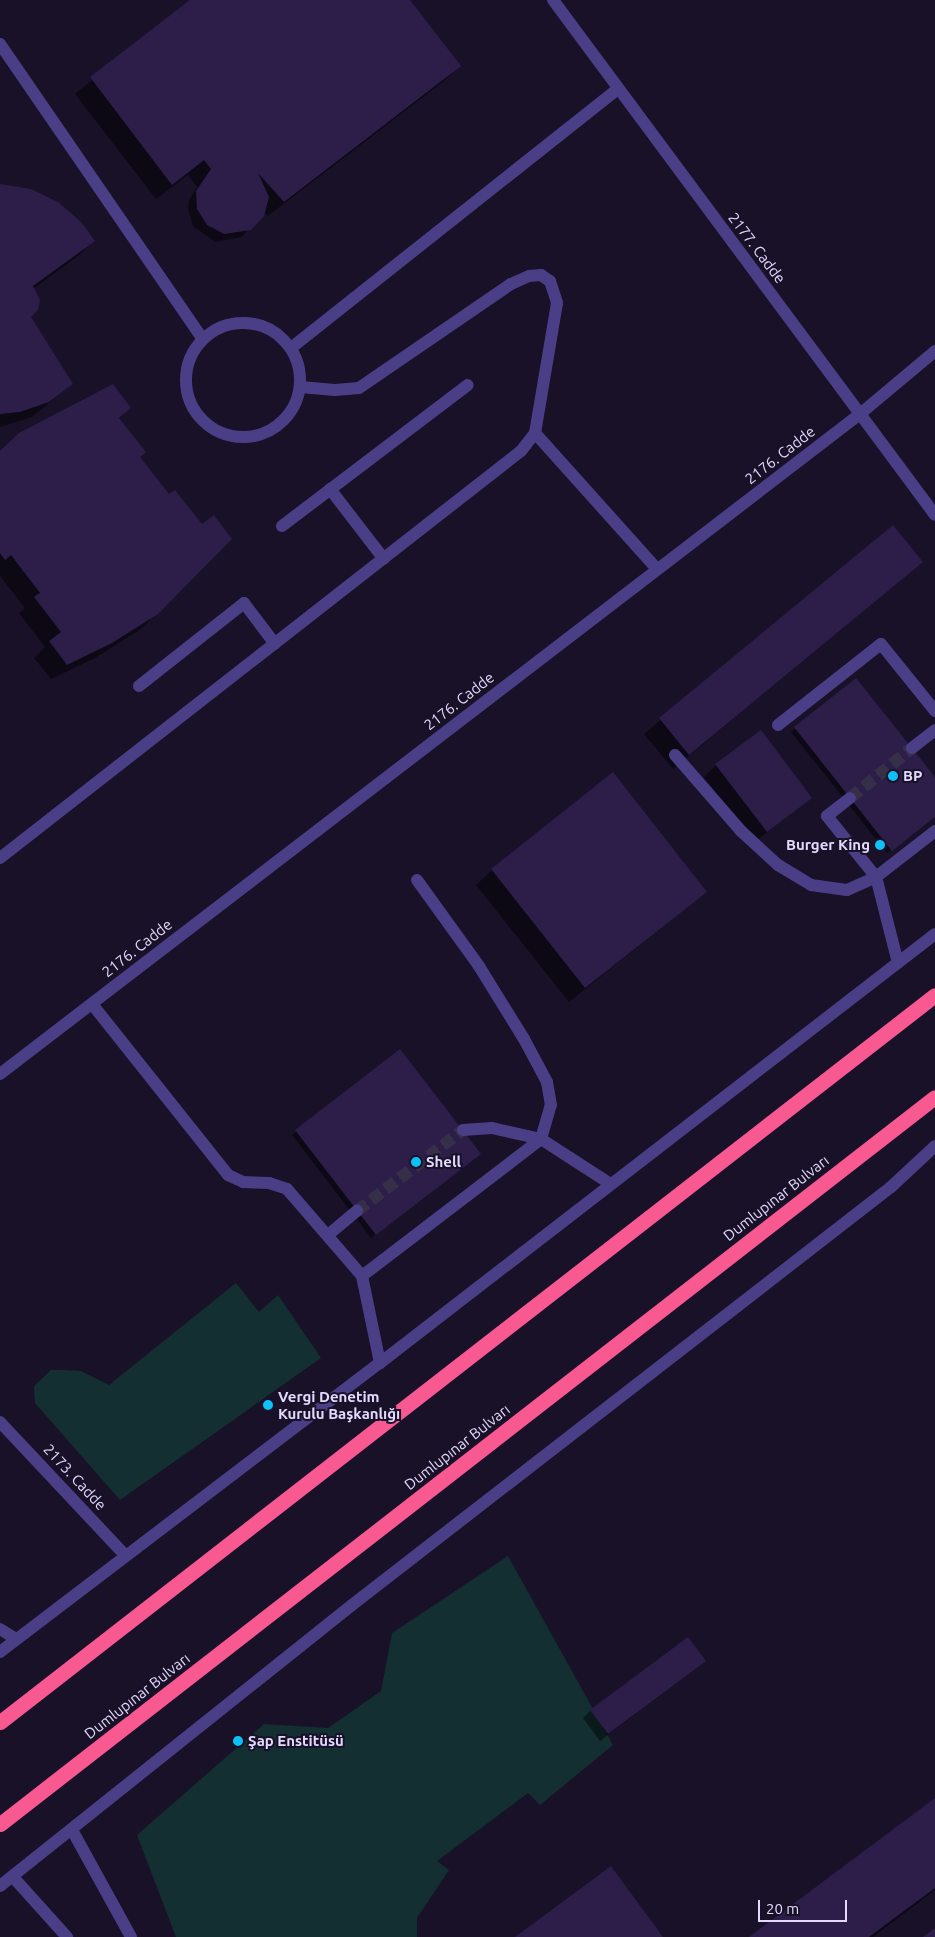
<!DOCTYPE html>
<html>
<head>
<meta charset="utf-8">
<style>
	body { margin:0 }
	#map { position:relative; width:935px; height:1937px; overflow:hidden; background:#181128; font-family:Ubuntu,sans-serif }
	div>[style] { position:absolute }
	.green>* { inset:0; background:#142f32 }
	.shadow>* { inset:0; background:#0007 }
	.building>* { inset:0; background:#2c1e49 }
	.minor-tunnel>* { height:12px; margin-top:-6px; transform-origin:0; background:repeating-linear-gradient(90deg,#362f48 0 12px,transparent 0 18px) }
	.minor>* { height:12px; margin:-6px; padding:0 6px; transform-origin:6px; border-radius:6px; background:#4a3e86 }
	.minor>.ring { margin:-6px; padding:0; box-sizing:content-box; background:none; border:12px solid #4a3e86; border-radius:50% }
	.highway>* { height:15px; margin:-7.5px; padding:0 7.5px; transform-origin:7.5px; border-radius:7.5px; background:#f95991 }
	.dots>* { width:14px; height:14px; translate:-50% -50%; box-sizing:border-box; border:2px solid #181128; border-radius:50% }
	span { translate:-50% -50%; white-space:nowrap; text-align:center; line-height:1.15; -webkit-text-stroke:4px #181128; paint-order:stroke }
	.street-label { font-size:15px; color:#e3dafe }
	.poi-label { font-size:15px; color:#e3dafe; font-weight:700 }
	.left { translate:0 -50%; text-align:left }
	.right { translate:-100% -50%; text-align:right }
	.scale { position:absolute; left:758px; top:1900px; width:89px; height:22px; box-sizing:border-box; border:2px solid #e3dafe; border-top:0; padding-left:6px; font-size:15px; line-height:18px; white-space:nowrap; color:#e3dafe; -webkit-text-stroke:4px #181128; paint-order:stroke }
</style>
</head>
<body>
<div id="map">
	<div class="green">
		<i style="clip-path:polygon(236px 1283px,259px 1312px,278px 1295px,321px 1358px,120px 1500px,35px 1403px,34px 1386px,51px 1370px,65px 1370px,81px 1371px,109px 1385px)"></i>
		<i style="clip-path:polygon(508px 1556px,613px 1745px,540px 1805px,528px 1793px,437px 1861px,449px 1870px,417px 1918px,417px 1937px,176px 1937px,137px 1835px,264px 1724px,328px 1728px,381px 1691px,392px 1633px)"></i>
	</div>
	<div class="shadow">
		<i style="clip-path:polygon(192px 0,409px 0,459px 66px,444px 81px,268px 216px,263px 211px,242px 237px,215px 242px,193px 226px,188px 208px,189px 200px,197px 187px,188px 175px,156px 199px,75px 94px)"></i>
		<i style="clip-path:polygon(0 185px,93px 241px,78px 256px,33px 289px,29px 317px,72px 384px,32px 417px,0 427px)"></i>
		<i style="clip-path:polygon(130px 408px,119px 419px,139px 457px,168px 496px,201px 526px,230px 539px,141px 629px,95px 658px,51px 679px,34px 658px,45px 647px,19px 613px,25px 608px,0 576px,0 453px)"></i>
		<i style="clip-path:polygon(893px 527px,922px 562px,673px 769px,644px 734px)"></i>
		<i style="clip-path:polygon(856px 680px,935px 779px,935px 816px,887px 853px,791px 732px)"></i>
		<i style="clip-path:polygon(716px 765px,810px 797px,754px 843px,704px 777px)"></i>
		<i style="clip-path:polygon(492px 870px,706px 892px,569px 1002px,476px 885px)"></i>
		<i style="clip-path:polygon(400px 1051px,476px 1157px,371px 1238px,292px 1135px)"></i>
		<i style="clip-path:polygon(704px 1661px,600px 1741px,583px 1718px,591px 1710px)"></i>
		<i style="clip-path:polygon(935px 1800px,935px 1890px,873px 1937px,751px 1937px)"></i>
	</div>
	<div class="building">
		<i style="clip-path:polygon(190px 0,410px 0,461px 66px,284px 202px,258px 173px,269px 197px,264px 216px,251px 230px,224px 234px,207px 225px,197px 209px,196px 191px,211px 169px,204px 160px,172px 185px,90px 77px)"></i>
		<i style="clip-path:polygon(0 184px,31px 189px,58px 202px,81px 222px,95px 241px,33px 286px,40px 300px,38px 310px,31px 317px,73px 384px,49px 402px,20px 412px,0 414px)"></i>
		<i style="clip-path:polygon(113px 384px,131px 408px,119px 418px,146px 452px,140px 457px,169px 494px,175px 490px,202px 524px,214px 515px,232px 539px,158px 614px,112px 643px,67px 665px,49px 641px,61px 632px,34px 597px,40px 593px,11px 555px,5px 560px,0 553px,0 451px,19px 433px)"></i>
		<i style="clip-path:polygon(893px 525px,923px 562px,689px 755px,659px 718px)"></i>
		<i style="clip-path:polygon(856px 678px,935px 777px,935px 817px,892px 851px,794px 727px)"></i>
		<i style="clip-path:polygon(761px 730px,812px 798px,767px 832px,715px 764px)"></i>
		<i style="clip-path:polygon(613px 772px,707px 892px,585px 988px,491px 869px)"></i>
		<i style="clip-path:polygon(400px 1049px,481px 1154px,376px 1235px,295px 1130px)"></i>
		<i style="clip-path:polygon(688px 1637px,706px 1661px,608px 1734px,590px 1710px)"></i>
		<i style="clip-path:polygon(935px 1798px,935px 1888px,869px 1937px,749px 1937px)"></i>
		<i style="clip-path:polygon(611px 1866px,663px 1937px,515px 1937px)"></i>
		<i style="clip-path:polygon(935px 1928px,935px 1937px,923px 1937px)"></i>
	</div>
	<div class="minor-tunnel">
		<i style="left:850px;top:798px;width:80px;rotate:-38.9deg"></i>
		<i style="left:357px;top:1211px;width:133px;rotate:-37.4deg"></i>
	</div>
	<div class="minor">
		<i style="left:553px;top:0;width:641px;rotate:53.43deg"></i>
		<i style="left:0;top:44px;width:358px;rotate:55.5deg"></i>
		<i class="ring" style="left:186px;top:323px;width:102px;height:102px"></i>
		<i style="left:291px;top:348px;width:417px;rotate:-38.4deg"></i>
		<i style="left:300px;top:387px;width:35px;rotate:5deg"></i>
		<i style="left:335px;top:390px;width:24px;rotate:-5deg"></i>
		<i style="left:359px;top:388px;width:184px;rotate:-34.4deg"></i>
		<i style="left:511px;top:284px;width:20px;rotate:-24deg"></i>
		<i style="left:529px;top:276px;width:12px;rotate:-5deg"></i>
		<i style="left:541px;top:275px;width:11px;rotate:34deg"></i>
		<i style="left:550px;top:281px;width:23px;rotate:72deg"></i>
		<i style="left:557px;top:303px;width:132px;rotate:99.6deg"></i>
		<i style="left:330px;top:489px;width:88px;rotate:52.4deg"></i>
		<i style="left:282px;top:526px;width:233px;rotate:-37.2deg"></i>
		<i style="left:139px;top:686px;width:134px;rotate:-38.3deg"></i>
		<i style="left:244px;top:603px;width:51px;rotate:52.9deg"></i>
		<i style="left:778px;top:725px;width:131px;rotate:-38.2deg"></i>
		<i style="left:881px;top:644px;width:86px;rotate:51.1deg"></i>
		<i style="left:912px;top:748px;width:29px;rotate:-38deg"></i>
		<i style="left:675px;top:755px;width:101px;rotate:49deg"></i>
		<i style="left:741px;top:831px;width:50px;rotate:42.6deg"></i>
		<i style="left:778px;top:865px;width:39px;rotate:31deg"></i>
		<i style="left:811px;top:885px;width:36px;rotate:8deg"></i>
		<i style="left:847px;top:890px;width:32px;rotate:-24deg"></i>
		<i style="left:876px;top:877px;width:78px;rotate:-128.8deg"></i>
		<i style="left:827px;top:816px;width:29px;rotate:-38deg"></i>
		<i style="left:0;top:858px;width:661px;rotate:-38deg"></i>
		<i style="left:521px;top:451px;width:23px;rotate:-52deg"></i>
		<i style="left:535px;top:433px;width:183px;rotate:48.1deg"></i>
		<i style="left:898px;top:963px;width:89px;rotate:-104.3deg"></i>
		<i style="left:876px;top:877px;width:75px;rotate:-37.9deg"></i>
		<i style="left:92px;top:1004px;width:218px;rotate:51.5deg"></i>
		<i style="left:228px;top:1175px;width:17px;rotate:25deg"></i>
		<i style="left:243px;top:1182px;width:26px;rotate:2deg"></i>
		<i style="left:269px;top:1183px;width:19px;rotate:18deg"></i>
		<i style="left:287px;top:1189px;width:115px;rotate:49.2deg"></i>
		<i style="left:362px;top:1276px;width:89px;rotate:78.3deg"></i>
		<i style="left:0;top:1074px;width:1084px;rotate:-37.5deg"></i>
		<i style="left:860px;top:414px;width:98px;rotate:-40deg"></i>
		<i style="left:463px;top:1130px;width:29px;rotate:-4deg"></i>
		<i style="left:492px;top:1128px;width:50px;rotate:12.7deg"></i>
		<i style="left:541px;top:1139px;width:81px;rotate:32.9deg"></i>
		<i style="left:328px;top:1235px;width:38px;rotate:-40deg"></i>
		<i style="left:362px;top:1276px;width:225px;rotate:-37.4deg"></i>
		<i style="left:541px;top:1139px;width:35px;rotate:-74deg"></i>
		<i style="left:551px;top:1105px;width:23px;rotate:-100deg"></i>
		<i style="left:547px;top:1082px;width:49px;rotate:-118.1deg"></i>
		<i style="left:524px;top:1039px;width:86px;rotate:-121.7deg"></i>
		<i style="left:479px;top:966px;width:106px;rotate:-125.8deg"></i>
		<i style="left:0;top:1422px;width:183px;rotate:46.8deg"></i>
		<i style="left:0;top:1629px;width:19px;rotate:32deg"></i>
		<i style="left:0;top:1652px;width:477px;rotate:-37.3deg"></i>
		<i style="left:380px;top:1363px;width:701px;rotate:-37.7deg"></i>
		<i style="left:72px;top:1830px;width:122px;rotate:61.1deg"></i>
		<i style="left:13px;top:1877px;width:81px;rotate:48deg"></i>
		<i style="left:0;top:1886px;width:450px;rotate:-38.6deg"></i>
		<i style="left:352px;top:1605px;width:682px;rotate:-37.79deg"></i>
		<i style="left:891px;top:1187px;width:60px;rotate:-43deg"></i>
	</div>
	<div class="highway">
		<i style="left:0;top:1722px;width:1184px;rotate:-37.87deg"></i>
		<i style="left:0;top:1824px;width:1184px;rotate:-37.87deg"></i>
	</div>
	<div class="dots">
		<i style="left:893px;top:776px;background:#0dc1f6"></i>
		<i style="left:880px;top:845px;background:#0dc1f6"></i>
		<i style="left:416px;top:1162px;background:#0dc1f6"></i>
		<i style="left:268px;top:1405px;background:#0dc1f6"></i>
		<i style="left:238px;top:1741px;background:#0dc1f6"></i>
	</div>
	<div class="street-label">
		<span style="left:757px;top:248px;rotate:53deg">2177. Cadde</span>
		<span style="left:780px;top:455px;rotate:-38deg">2176. Cadde</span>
		<span style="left:459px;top:701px;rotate:-38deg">2176. Cadde</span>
		<span style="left:137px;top:948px;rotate:-38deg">2176. Cadde</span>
		<span style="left:776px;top:1198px;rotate:-38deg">Dumlupınar Bulvarı</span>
		<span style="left:457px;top:1447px;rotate:-38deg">Dumlupınar Bulvarı</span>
		<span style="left:75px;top:1477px;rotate:47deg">2173. Cadde</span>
		<span style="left:137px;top:1696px;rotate:-38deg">Dumlupınar Bulvarı</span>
	</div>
	<div class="poi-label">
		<span class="left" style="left:903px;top:776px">BP</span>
		<span class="right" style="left:870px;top:845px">Burger King</span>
		<span class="left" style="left:426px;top:1162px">Shell</span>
		<span class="left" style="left:278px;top:1405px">Vergi Denetim<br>Kurulu Başkanlığı</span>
		<span class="left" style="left:248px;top:1741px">Şap Enstitüsü</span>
	</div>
	<div class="scale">20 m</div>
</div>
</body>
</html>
